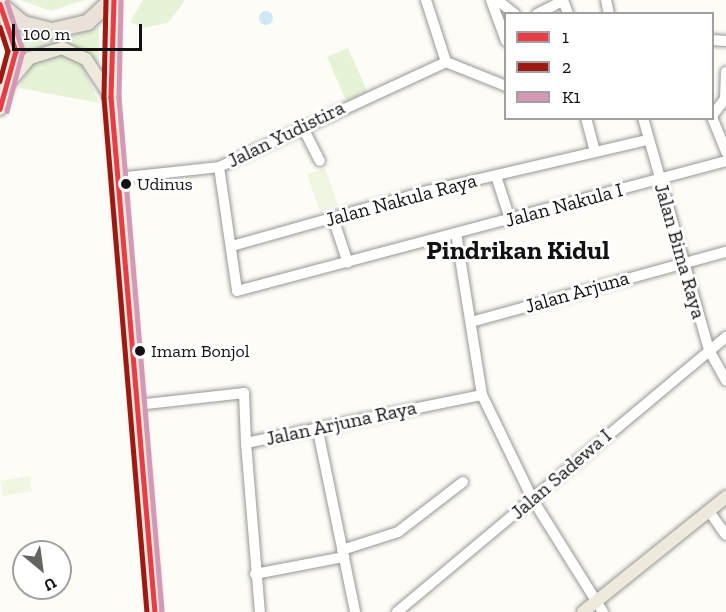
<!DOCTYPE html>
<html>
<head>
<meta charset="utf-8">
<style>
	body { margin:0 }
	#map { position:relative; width:726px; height:612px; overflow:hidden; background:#fdfcf7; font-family:"Zilla Slab",serif }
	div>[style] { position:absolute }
	.green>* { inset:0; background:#e7f3d7 }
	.pitch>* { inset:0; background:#f0f6e1 }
	.water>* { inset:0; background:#cde8f7 }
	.round { border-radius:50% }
	.roads { filter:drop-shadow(0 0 2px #979795) drop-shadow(0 0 2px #979795) }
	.minor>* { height:10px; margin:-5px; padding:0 5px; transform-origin:5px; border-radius:5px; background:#fffffe }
	.major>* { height:12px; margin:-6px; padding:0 6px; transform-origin:6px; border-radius:6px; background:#ede9dc }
	.highway>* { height:15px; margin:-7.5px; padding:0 7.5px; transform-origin:7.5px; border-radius:7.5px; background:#eae1d8 }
	.bus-1>* { height:4.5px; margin:-2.25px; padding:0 2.25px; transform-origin:2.25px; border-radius:2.25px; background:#e83d46 }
	.bus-2>* { height:4.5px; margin:-2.25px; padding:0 2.25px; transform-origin:2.25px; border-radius:2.25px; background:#9c1a13 }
	.bus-3>* { height:4.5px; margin:-2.25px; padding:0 2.25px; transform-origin:2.25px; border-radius:2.25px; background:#d598b4 }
	.dots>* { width:16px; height:16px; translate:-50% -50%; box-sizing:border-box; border:3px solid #fff; border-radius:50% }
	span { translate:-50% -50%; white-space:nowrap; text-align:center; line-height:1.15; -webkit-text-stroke:6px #fff; paint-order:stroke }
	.bus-label { font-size:18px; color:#111 }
	.left { translate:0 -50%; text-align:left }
	.street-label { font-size:20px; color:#111 }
	.district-label { font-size:26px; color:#111; font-weight:700 }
	.legend { position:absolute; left:504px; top:12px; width:210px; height:108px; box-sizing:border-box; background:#fff; border:2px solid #a0a0a0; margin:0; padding:8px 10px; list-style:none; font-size:18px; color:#111 }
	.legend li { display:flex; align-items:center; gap:12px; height:30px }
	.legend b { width:30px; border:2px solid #a0a0a0 }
	.north { position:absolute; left:12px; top:540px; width:60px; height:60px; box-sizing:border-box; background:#fff; border:2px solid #a0a0a0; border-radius:50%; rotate:151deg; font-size:16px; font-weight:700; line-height:24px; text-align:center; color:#111 }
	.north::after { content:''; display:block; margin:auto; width:21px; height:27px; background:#646362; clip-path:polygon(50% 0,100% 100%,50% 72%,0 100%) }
	.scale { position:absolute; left:12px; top:24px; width:130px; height:27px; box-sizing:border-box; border:3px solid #111; border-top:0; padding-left:8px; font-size:18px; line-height:21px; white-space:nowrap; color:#111; -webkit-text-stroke:4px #fff; paint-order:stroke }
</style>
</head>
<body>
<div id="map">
	<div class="green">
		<i style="clip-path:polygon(20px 0,85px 0,51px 11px)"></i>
		<i style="clip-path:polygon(143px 0,185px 0,169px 22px,144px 28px,130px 22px)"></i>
		<i style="clip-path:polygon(99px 27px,99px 65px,61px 43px,26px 56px,16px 31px,61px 40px)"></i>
		<i style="clip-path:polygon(348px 48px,369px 96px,348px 105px,327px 57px)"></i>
		<i style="clip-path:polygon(55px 52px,80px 60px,99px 103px,19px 88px,32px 64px)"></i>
	</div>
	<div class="pitch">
		<i style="clip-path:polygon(325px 168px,338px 205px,320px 211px,307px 175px)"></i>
		<i style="clip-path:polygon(30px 476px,32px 491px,3px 496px,0 481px)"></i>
	</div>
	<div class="water">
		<i class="round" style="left:259px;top:11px;width:14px;height:14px"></i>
	</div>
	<div class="roads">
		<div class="minor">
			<i style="left:426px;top:0;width:65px;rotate:72.1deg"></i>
			<i style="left:491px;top:0;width:44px;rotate:69.9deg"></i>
			<i style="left:497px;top:0;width:23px;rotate:38deg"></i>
			<i style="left:563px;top:0;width:15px;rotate:70deg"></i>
			<i style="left:606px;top:0;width:14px;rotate:78deg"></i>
			<i style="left:537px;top:14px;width:29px;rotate:-27deg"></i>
			<i style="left:712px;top:40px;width:14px;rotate:4deg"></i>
			<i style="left:446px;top:62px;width:65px;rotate:21.8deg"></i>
			<i style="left:712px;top:116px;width:21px;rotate:-53deg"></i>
			<i style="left:725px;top:99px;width:27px;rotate:-88deg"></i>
			<i style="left:712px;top:117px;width:38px;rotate:68deg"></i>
			<i style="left:586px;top:118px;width:35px;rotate:75deg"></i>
			<i style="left:643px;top:118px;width:241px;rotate:74.1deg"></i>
			<i style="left:709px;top:350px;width:35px;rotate:61deg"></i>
			<i style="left:302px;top:126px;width:39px;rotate:63deg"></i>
			<i style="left:219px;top:167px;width:125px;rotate:81.7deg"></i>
			<i style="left:237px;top:291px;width:506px;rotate:-14.89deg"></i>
			<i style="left:496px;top:176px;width:45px;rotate:72deg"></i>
			<i style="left:118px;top:178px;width:102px;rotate:-6.2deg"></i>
			<i style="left:219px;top:167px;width:250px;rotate:-24.8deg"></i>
			<i style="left:333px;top:218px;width:47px;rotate:71.6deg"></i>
			<i style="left:232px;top:246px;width:204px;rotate:-15.7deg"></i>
			<i style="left:428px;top:191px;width:226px;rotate:-13.1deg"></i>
			<i style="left:471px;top:322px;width:264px;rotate:-15.4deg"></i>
			<i style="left:482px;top:395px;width:117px;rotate:64.1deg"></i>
			<i style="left:533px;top:500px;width:132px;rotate:58deg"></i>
			<i style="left:137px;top:405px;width:108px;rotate:-6.4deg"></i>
			<i style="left:244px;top:393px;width:50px;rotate:87.7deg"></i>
			<i style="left:246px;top:443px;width:241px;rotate:-11.5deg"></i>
			<i style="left:482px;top:395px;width:164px;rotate:-99.1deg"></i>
			<i style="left:318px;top:431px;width:185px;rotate:78.4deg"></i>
			<i style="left:246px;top:443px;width:170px;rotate:85.3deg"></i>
			<i style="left:709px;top:511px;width:29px;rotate:55deg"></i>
			<i style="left:342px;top:550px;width:59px;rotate:-17.8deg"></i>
			<i style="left:398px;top:532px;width:82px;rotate:-37.6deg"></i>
			<i style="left:255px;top:574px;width:91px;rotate:-10.8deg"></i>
			<i style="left:397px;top:612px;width:429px;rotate:-39.9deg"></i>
		</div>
		<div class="major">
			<i style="left:114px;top:0;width:97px;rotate:91.8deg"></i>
			<i style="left:111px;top:97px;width:517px;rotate:85.12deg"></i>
			<i style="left:9px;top:83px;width:33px;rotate:-50deg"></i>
			<i style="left:30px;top:58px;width:34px;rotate:-17deg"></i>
			<i style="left:62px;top:48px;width:26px;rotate:25deg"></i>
			<i style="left:86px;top:59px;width:42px;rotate:56.7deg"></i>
			<i style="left:0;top:109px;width:60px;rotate:-74.6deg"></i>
			<i style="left:16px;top:51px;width:48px;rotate:-108.1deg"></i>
			<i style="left:583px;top:612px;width:184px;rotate:-38.8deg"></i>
		</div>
		<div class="highway">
			<i style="left:0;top:4px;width:30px;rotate:40deg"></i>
			<i style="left:23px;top:23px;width:30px;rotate:14deg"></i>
			<i style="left:52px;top:30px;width:36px;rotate:-13deg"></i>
			<i style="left:87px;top:22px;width:33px;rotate:-43deg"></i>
		</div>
	</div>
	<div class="bus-1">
		<i style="left:114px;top:0;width:97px;rotate:91.8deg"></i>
		<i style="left:111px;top:97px;width:517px;rotate:85.12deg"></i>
		<i style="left:0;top:4px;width:50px;rotate:71.2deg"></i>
		<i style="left:16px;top:51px;width:60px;rotate:105.4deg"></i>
	</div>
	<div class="bus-2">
		<i style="left:106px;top:0;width:98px;rotate:91.2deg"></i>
		<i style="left:104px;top:98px;width:516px;rotate:85.22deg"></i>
		<i style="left:0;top:27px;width:25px;rotate:72deg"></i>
		<i style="left:8px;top:51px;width:31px;rotate:105deg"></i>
	</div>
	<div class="bus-3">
		<i style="left:121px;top:0;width:97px;rotate:91.2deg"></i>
		<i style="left:119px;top:97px;width:516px;rotate:85.22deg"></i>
		<i style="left:7px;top:2px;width:52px;rotate:71.9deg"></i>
		<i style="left:23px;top:51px;width:62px;rotate:104.9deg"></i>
	</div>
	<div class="dots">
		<i style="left:126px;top:184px;background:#111"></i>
		<i style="left:140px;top:351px;background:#111"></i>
	</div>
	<div class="bus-label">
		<span class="left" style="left:137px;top:184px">Udinus</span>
		<span class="left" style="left:151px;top:351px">Imam Bonjol</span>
	</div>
	<div class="street-label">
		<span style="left:286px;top:134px;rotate:-26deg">Jalan Yudistira</span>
		<span style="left:401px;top:200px;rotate:-15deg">Jalan Nakula Raya</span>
		<span style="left:564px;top:205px;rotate:-15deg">Jalan Nakula I</span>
		<span style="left:680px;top:251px;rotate:74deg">Jalan Bima Raya</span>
		<span style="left:577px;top:292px;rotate:-16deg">Jalan Arjuna</span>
		<span style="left:341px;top:423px;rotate:-12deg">Jalan Arjuna Raya</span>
		<span style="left:561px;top:474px;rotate:-41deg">Jalan Sadewa I</span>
	</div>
	<div class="district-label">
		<span style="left:518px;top:251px">Pindrikan Kidul</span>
	</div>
	<ul class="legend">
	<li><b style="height:8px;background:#e83d46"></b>1</li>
	<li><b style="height:8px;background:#9c1a13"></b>2</li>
	<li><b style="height:8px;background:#d598b4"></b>K1</li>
	</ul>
	<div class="north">U</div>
	<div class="scale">100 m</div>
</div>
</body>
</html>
